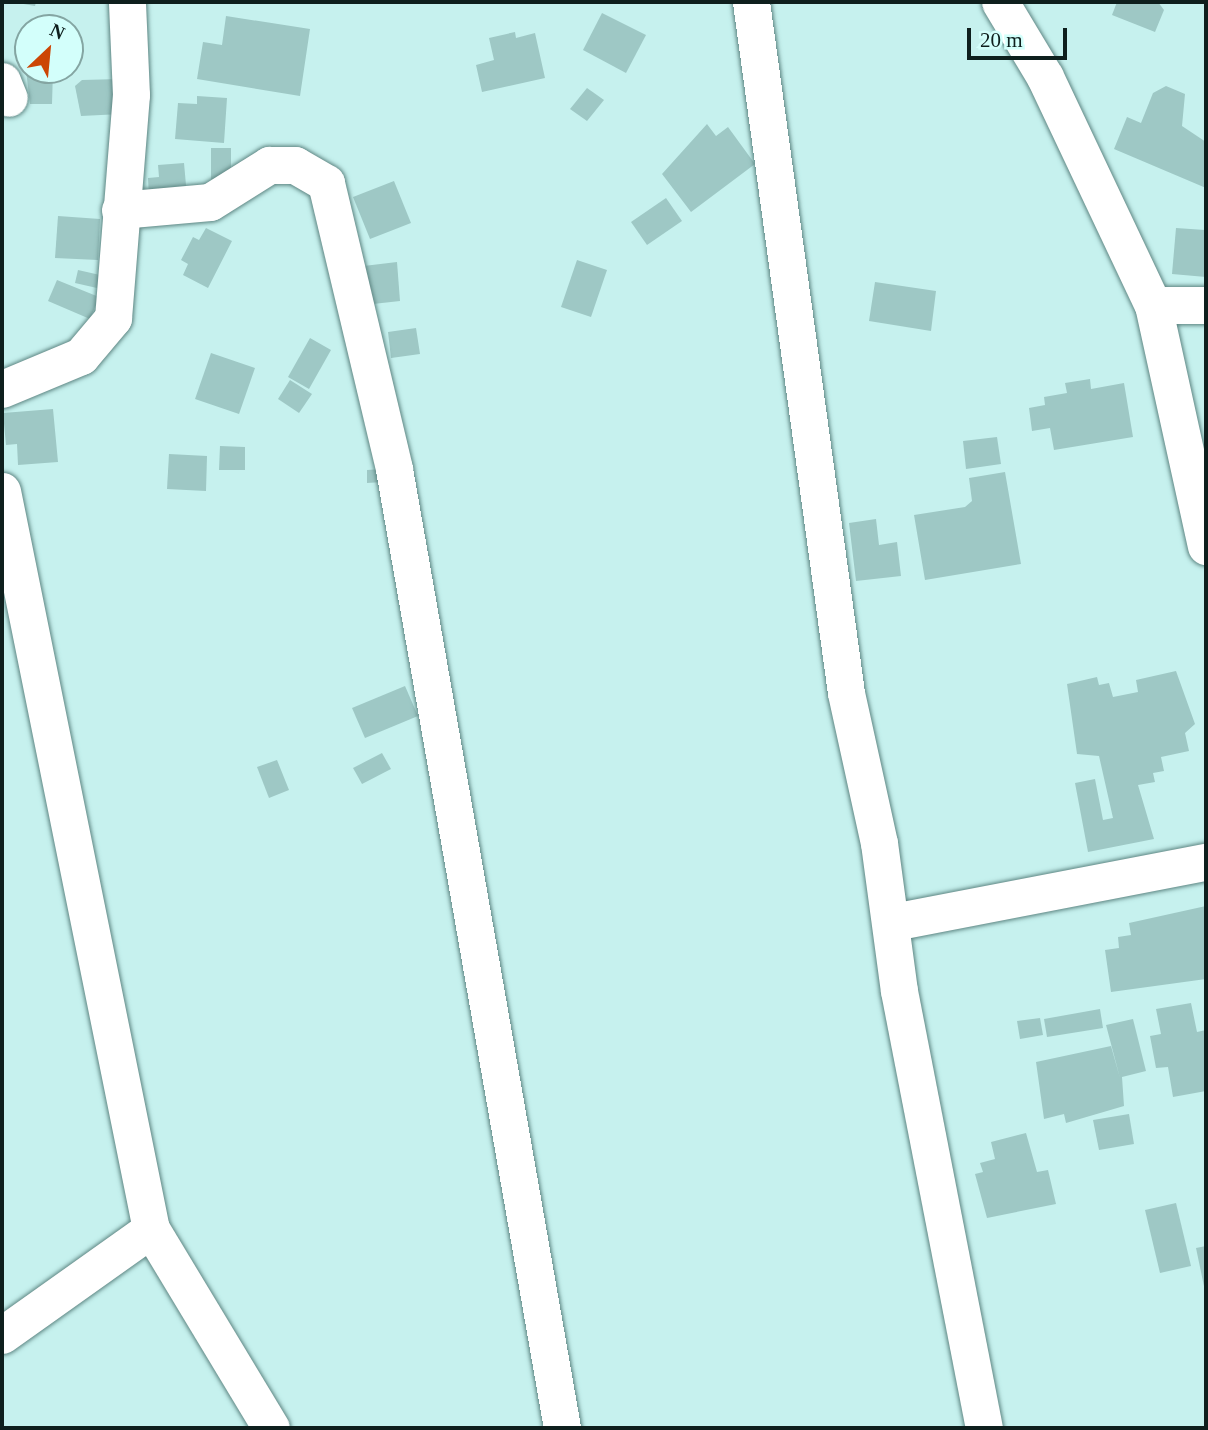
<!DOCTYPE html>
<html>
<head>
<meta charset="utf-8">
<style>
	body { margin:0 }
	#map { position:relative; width:1208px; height:1430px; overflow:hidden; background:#c6f1ee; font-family:Georgia,serif }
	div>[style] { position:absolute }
	.building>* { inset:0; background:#9ec8c5 }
	.roads { filter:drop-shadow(0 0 2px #5e8683) drop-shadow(0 0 2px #5e8683) }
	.minor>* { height:37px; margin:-18.5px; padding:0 18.5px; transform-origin:18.5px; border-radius:18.5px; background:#fff }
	span { translate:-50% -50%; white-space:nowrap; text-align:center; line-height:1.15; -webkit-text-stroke:5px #d3fffb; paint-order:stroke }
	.frame { position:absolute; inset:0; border:4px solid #0e1f1d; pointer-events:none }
	.north { position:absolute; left:14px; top:14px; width:70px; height:70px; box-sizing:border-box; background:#d3fffb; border:2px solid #84a5a2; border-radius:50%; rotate:26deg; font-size:19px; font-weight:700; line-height:28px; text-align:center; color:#0e1f1d }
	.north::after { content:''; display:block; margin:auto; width:24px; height:32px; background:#cc4605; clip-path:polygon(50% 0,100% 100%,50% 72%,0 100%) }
	.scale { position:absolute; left:967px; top:28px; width:100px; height:32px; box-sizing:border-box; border:4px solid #0e1f1d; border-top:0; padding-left:9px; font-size:21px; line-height:24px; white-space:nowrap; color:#0e1f1d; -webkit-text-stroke:5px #d3fffb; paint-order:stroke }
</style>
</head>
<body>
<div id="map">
	<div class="building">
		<i style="clip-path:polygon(12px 2px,36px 2px,35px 6px)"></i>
		<i style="clip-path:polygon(1117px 2px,1158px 2px,1164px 10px,1155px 32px,1112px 15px)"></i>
		<i style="clip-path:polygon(602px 13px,646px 35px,626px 73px,583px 50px)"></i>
		<i style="clip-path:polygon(226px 16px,310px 29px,300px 96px,197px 79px,203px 42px,222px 45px)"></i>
		<i style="clip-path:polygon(515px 32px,516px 38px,535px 33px,545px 78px,482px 92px,476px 65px,494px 60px,489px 38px)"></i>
		<i style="clip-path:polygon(26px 70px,53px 70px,52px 104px,30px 104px)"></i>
		<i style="clip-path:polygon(120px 79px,121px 114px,81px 116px,75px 86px,82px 80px)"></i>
		<i style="clip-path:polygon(1166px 86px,1185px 94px,1182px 126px,1206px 142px,1206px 188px,1114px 149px,1127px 117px,1141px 123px,1153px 93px)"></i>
		<i style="clip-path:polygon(587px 88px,604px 100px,587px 121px,570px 109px)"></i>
		<i style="clip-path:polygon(197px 96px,227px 98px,224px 143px,175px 139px,178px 103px,197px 104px)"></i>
		<i style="clip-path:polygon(707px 124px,716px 136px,728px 127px,755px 164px,691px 212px,662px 174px)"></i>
		<i style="clip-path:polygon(211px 148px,231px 148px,231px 179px,211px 179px)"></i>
		<i style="clip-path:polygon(184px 163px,187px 196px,149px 198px,148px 178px,159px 177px,158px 165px)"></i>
		<i style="clip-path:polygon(394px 181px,411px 223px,370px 239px,353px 197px)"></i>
		<i style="clip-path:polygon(666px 198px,682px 221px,647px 245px,631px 222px)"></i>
		<i style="clip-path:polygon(58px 216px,100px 219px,98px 260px,55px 258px)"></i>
		<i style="clip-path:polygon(206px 228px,232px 241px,208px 288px,183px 275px,188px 264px,181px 260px,193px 237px,199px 240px)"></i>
		<i style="clip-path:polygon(1176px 228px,1205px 230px,1206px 277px,1172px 274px)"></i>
		<i style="clip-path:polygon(577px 260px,607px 270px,591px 317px,561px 307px)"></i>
		<i style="clip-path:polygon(397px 262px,400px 301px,373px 304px,347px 268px)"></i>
		<i style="clip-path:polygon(78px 270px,100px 275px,97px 288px,75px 283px)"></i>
		<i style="clip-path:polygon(57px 280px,99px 297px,90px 319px,48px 301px)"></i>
		<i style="clip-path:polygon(875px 282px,936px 291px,931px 331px,869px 321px)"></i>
		<i style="clip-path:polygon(416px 328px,420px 354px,391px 358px,388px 332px)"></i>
		<i style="clip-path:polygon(310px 338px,331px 350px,309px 389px,288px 377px)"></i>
		<i style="clip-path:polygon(211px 353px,255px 368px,239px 414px,195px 399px)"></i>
		<i style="clip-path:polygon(1090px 379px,1091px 389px,1124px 383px,1133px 437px,1054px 450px,1050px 428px,1032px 431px,1029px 408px,1045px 405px,1044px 397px,1067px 393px,1065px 383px)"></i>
		<i style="clip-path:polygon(290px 380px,312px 394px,299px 413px,278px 399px)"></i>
		<i style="clip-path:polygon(53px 409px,58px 462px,18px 465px,17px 444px,6px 445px,3px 413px)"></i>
		<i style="clip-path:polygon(997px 437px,1001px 464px,966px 469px,963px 441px)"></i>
		<i style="clip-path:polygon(220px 446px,245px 447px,245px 470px,219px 470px)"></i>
		<i style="clip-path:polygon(169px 454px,207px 456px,206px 491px,167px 489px)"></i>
		<i style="clip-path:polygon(382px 469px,382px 482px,367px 483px,367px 470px)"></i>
		<i style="clip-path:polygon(1005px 472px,1021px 564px,925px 580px,914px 515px,965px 507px,972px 501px,969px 478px)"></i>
		<i style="clip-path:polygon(876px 519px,879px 545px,897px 542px,901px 576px,856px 581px,849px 523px)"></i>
		<i style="clip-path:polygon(1176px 671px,1195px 724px,1185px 733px,1189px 751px,1161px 757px,1164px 771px,1153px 773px,1155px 782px,1138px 785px,1154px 839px,1088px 852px,1075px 783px,1095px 779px,1103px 820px,1113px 818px,1099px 756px,1077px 754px,1067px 684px,1097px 677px,1099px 685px,1109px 683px,1113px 697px,1138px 692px,1136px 680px)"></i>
		<i style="clip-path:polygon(405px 686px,418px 716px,365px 738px,352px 708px)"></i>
		<i style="clip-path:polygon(382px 753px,391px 769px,362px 784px,353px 768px)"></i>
		<i style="clip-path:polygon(277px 760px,289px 790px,269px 798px,257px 767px)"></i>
		<i style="clip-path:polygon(1206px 906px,1206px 979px,1111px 992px,1105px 950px,1119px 948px,1118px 937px,1131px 935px,1129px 923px)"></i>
		<i style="clip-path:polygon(1191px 1003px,1197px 1032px,1206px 1030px,1206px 1091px,1173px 1097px,1168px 1067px,1156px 1068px,1150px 1036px,1161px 1034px,1156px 1009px)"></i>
		<i style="clip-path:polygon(1100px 1009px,1103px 1028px,1047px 1037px,1044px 1019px)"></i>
		<i style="clip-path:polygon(1040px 1018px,1043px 1035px,1020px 1039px,1017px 1021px)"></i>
		<i style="clip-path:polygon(1133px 1019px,1146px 1071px,1122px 1077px,1124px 1106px,1066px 1123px,1064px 1114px,1044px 1119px,1036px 1062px,1111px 1046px,1120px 1078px,1106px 1025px)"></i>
		<i style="clip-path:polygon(1129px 1114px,1134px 1144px,1099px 1150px,1093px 1120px)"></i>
		<i style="clip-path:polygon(1026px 1133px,1037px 1172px,1048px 1170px,1056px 1204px,987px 1218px,975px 1174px,983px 1172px,980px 1163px,995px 1159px,991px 1142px)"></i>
		<i style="clip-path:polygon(1176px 1203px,1191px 1266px,1160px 1273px,1145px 1210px)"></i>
		<i style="clip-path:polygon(1206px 1246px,1206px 1291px,1205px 1291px,1196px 1248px)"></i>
	</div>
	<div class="roads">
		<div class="minor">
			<i style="left:751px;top:2px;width:697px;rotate:82.17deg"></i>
			<i style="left:846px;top:693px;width:154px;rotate:77.6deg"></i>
			<i style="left:879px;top:843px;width:149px;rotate:82.3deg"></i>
			<i style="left:899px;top:991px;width:445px;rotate:79deg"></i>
			<i style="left:1000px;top:2px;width:87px;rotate:59deg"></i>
			<i style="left:1045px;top:77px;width:252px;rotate:64.7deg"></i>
			<i style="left:1153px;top:305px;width:247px;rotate:77.6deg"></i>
			<i style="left:2px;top:81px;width:18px;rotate:68deg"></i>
			<i style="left:120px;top:210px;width:90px;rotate:-5.1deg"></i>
			<i style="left:210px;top:202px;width:70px;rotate:-32.1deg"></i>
			<i style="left:269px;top:165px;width:26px"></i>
			<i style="left:295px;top:165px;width:36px;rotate:30deg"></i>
			<i style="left:326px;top:183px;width:294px;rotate:76.6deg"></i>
			<i style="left:394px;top:469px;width:974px;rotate:80.06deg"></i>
			<i style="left:1153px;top:305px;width:53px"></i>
			<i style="left:2px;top:389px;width:86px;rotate:-22.7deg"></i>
			<i style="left:81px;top:356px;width:50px;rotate:-49.9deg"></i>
			<i style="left:113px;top:318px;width:224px;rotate:-85.4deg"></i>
			<i style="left:131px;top:95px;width:93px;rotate:-92.5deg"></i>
			<i style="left:2px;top:491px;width:753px;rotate:78.59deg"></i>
			<i style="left:893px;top:922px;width:319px;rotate:-10.9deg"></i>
			<i style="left:2px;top:1335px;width:183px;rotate:-35.4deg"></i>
			<i style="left:151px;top:1229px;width:232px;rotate:58.9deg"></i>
		</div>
	</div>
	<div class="frame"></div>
	<div class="north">N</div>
	<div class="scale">20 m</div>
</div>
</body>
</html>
